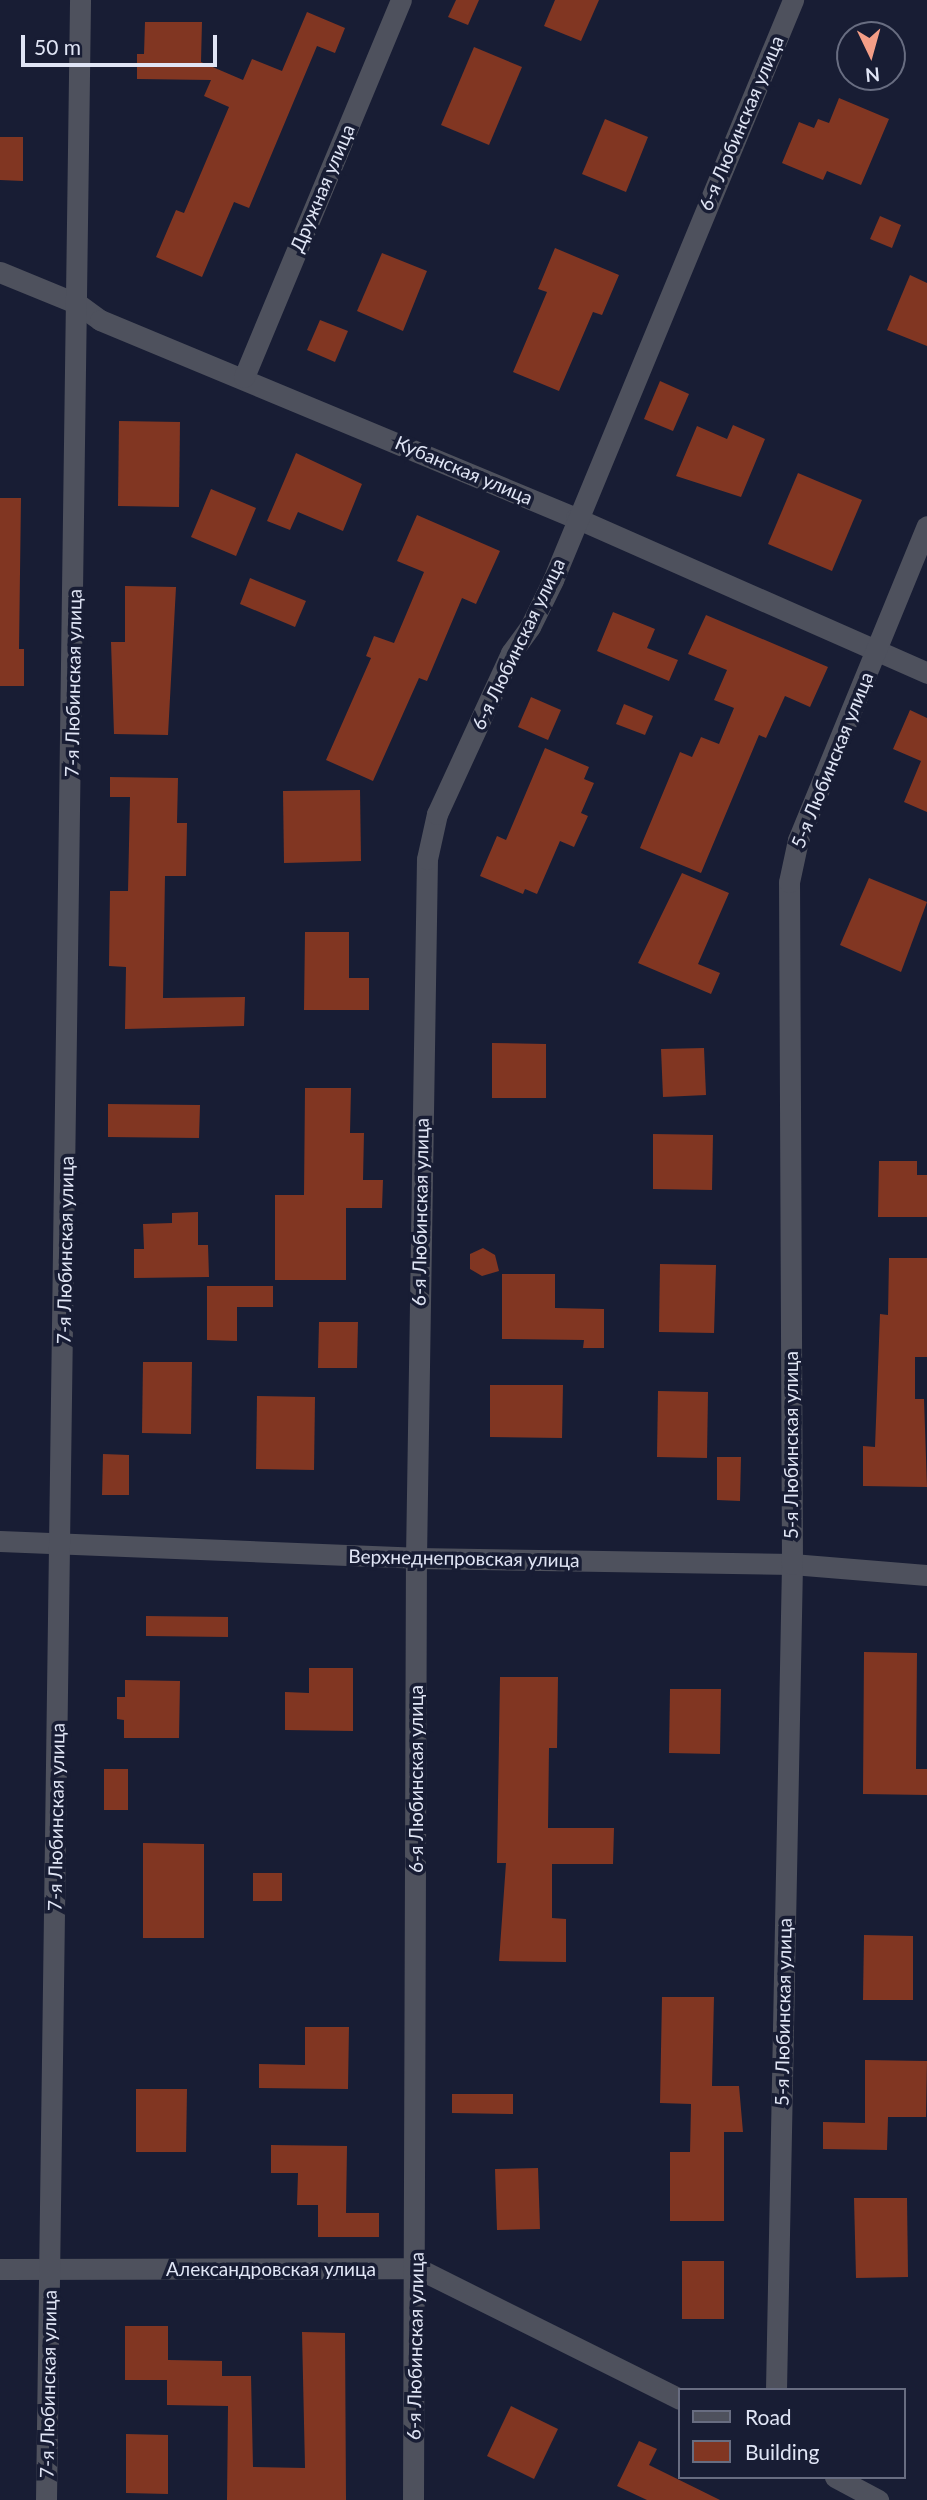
<!DOCTYPE html>
<html>
<head>
<meta charset="utf-8">
<style>
	body { margin:0 }
	#map { position:relative; width:927px; height:2500px; overflow:hidden; background:#181d34; font-family:Lato,sans-serif }
	div>[style] { position:absolute }
	.building>* { inset:0; background:#813622 }
	.minor>* { height:21px; margin:-10.5px; padding:0 10.5px; transform-origin:10.5px; border-radius:10.5px; background:#4e515d }
	span { translate:-50% -50%; white-space:nowrap; text-align:center; line-height:1.15; -webkit-text-stroke:7px #181d34; paint-order:stroke }
	.street-label { font-size:19px; color:#e0e5f5 }
	.legend { position:absolute; left:678px; top:2388px; width:228px; height:91px; box-sizing:border-box; background:#181d34; border:2px solid #686d81; margin:0; padding:9px 12px; list-style:none; font-size:21px; color:#e0e5f5 }
	.legend li { display:flex; align-items:center; gap:14px; height:35px }
	.legend b { width:35px; border:2px solid #686d81 }
	.north { position:absolute; left:836px; top:21px; width:70px; height:70px; box-sizing:border-box; background:#181d34; border:2px solid #686d81; border-radius:50%; rotate:175deg; font-size:19px; font-weight:700; line-height:28px; text-align:center; color:#e0e5f5 }
	.north::after { content:''; display:block; margin:auto; width:24px; height:32px; background:#f49e87; clip-path:polygon(50% 0,100% 100%,50% 72%,0 100%) }
	.scale { position:absolute; left:21px; top:35px; width:196px; height:32px; box-sizing:border-box; border:4px solid #e0e5f5; border-top:0; padding-left:9px; font-size:21px; line-height:24px; white-space:nowrap; color:#e0e5f5; -webkit-text-stroke:5px #181d34; paint-order:stroke }
</style>
</head>
<body>
<div id="map">
	<div class="building">
		<i style="clip-path:polygon(456px 0,479px 0,468px 25px,448px 17px)"></i>
		<i style="clip-path:polygon(555px 0,599px 0,581px 41px,544px 26px)"></i>
		<i style="clip-path:polygon(307px 12px,345px 28px,335px 53px,317px 46px,249px 208px,234px 202px,202px 277px,156px 257px,176px 210px,184px 213px,229px 107px,204px 96px,211px 80px,137px 79px,137px 54px,144px 54px,145px 22px,202px 22px,201px 62px,243px 80px,252px 59px,282px 71px)"></i>
		<i style="clip-path:polygon(474px 47px,522px 67px,489px 145px,441px 125px)"></i>
		<i style="clip-path:polygon(839px 98px,889px 119px,861px 185px,827px 171px,823px 180px,782px 163px,799px 122px,814px 128px,818px 119px,829px 123px)"></i>
		<i style="clip-path:polygon(605px 119px,648px 137px,626px 192px,582px 174px)"></i>
		<i style="clip-path:polygon(0 137px,23px 137px,23px 181px,0 180px)"></i>
		<i style="clip-path:polygon(880px 216px,901px 225px,892px 248px,870px 239px)"></i>
		<i style="clip-path:polygon(555px 248px,619px 275px,602px 315px,593px 312px,559px 391px,513px 372px,547px 292px,538px 289px)"></i>
		<i style="clip-path:polygon(382px 253px,427px 271px,403px 331px,357px 311px)"></i>
		<i style="clip-path:polygon(910px 275px,927px 283px,927px 346px,887px 330px)"></i>
		<i style="clip-path:polygon(320px 320px,348px 331px,335px 362px,307px 350px)"></i>
		<i style="clip-path:polygon(660px 381px,689px 394px,673px 431px,644px 419px)"></i>
		<i style="clip-path:polygon(119px 421px,180px 422px,179px 507px,118px 506px)"></i>
		<i style="clip-path:polygon(733px 425px,765px 439px,741px 497px,676px 476px,697px 426px,727px 439px)"></i>
		<i style="clip-path:polygon(296px 453px,362px 484px,343px 531px,298px 512px,290px 530px,267px 521px)"></i>
		<i style="clip-path:polygon(798px 473px,862px 500px,832px 571px,768px 544px)"></i>
		<i style="clip-path:polygon(211px 489px,256px 508px,236px 556px,191px 537px)"></i>
		<i style="clip-path:polygon(0 498px,21px 498px,19px 649px,24px 649px,24px 686px,0 686px)"></i>
		<i style="clip-path:polygon(417px 515px,500px 551px,476px 604px,462px 598px,427px 681px,419px 678px,373px 781px,326px 760px,371px 658px,366px 656px,374px 636px,394px 643px,424px 572px,397px 561px)"></i>
		<i style="clip-path:polygon(250px 578px,306px 601px,295px 627px,240px 604px)"></i>
		<i style="clip-path:polygon(125px 586px,176px 587px,168px 735px,114px 734px,111px 642px,125px 642px)"></i>
		<i style="clip-path:polygon(613px 612px,655px 629px,647px 648px,678px 660px,669px 681px,597px 651px)"></i>
		<i style="clip-path:polygon(706px 615px,828px 667px,810px 707px,785px 696px,766px 738px,759px 735px,701px 873px,640px 848px,680px 752px,692px 757px,701px 737px,719px 744px,734px 708px,714px 700px,727px 670px,688px 654px)"></i>
		<i style="clip-path:polygon(531px 697px,561px 710px,548px 740px,518px 727px)"></i>
		<i style="clip-path:polygon(624px 704px,653px 716px,645px 735px,616px 724px)"></i>
		<i style="clip-path:polygon(910px 710px,927px 718px,927px 812px,904px 802px,921px 761px,893px 749px)"></i>
		<i style="clip-path:polygon(545px 748px,589px 767px,584px 779px,594px 783px,581px 813px,588px 816px,574px 847px,560px 841px,537px 894px,525px 889px,523px 894px,480px 876px,497px 836px,506px 840px)"></i>
		<i style="clip-path:polygon(110px 777px,178px 778px,177px 823px,187px 823px,186px 876px,165px 876px,163px 998px,245px 997px,244px 1026px,125px 1029px,126px 967px,109px 966px,110px 891px,128px 891px,130px 797px,110px 797px)"></i>
		<i style="clip-path:polygon(360px 790px,361px 861px,284px 863px,283px 791px)"></i>
		<i style="clip-path:polygon(682px 873px,729px 893px,698px 964px,720px 973px,711px 994px,638px 963px)"></i>
		<i style="clip-path:polygon(869px 878px,927px 902px,901px 972px,840px 945px)"></i>
		<i style="clip-path:polygon(305px 932px,349px 932px,349px 978px,369px 978px,369px 1010px,304px 1010px)"></i>
		<i style="clip-path:polygon(492px 1043px,546px 1044px,546px 1098px,492px 1098px)"></i>
		<i style="clip-path:polygon(704px 1048px,706px 1095px,663px 1097px,661px 1049px)"></i>
		<i style="clip-path:polygon(305px 1088px,351px 1088px,350px 1133px,364px 1133px,363px 1180px,383px 1180px,382px 1208px,346px 1208px,346px 1280px,275px 1280px,275px 1195px,304px 1195px)"></i>
		<i style="clip-path:polygon(108px 1104px,200px 1105px,199px 1138px,108px 1137px)"></i>
		<i style="clip-path:polygon(653px 1134px,713px 1135px,712px 1190px,653px 1189px)"></i>
		<i style="clip-path:polygon(879px 1161px,917px 1161px,917px 1175px,927px 1175px,927px 1217px,878px 1217px)"></i>
		<i style="clip-path:polygon(198px 1212px,198px 1245px,208px 1245px,209px 1277px,134px 1278px,134px 1249px,144px 1249px,143px 1224px,172px 1223px,172px 1213px)"></i>
		<i style="clip-path:polygon(483px 1248px,495px 1255px,499px 1271px,482px 1276px,470px 1269px,470px 1254px)"></i>
		<i style="clip-path:polygon(889px 1258px,927px 1258px,927px 1357px,915px 1357px,915px 1399px,924px 1399px,927px 1487px,863px 1486px,863px 1446px,875px 1447px,880px 1314px,888px 1315px)"></i>
		<i style="clip-path:polygon(660px 1264px,716px 1265px,714px 1333px,659px 1332px)"></i>
		<i style="clip-path:polygon(502px 1274px,555px 1274px,555px 1308px,604px 1309px,604px 1348px,583px 1348px,584px 1340px,502px 1339px)"></i>
		<i style="clip-path:polygon(207px 1286px,273px 1286px,273px 1307px,237px 1307px,237px 1341px,207px 1340px)"></i>
		<i style="clip-path:polygon(319px 1322px,358px 1322px,357px 1368px,318px 1368px)"></i>
		<i style="clip-path:polygon(143px 1362px,192px 1362px,191px 1434px,142px 1433px)"></i>
		<i style="clip-path:polygon(490px 1385px,563px 1385px,562px 1438px,490px 1437px)"></i>
		<i style="clip-path:polygon(658px 1391px,708px 1392px,707px 1458px,657px 1457px)"></i>
		<i style="clip-path:polygon(257px 1396px,315px 1397px,314px 1470px,256px 1469px)"></i>
		<i style="clip-path:polygon(103px 1454px,129px 1455px,129px 1495px,102px 1495px)"></i>
		<i style="clip-path:polygon(717px 1457px,741px 1457px,740px 1501px,717px 1500px)"></i>
		<i style="clip-path:polygon(146px 1616px,228px 1617px,228px 1637px,146px 1636px)"></i>
		<i style="clip-path:polygon(864px 1652px,917px 1653px,916px 1769px,927px 1769px,927px 1795px,863px 1794px)"></i>
		<i style="clip-path:polygon(309px 1668px,353px 1668px,353px 1731px,285px 1730px,285px 1692px,309px 1693px)"></i>
		<i style="clip-path:polygon(500px 1677px,558px 1677px,557px 1748px,549px 1748px,548px 1828px,614px 1828px,613px 1864px,552px 1864px,552px 1918px,566px 1919px,566px 1962px,499px 1961px,506px 1863px,497px 1863px)"></i>
		<i style="clip-path:polygon(125px 1680px,180px 1681px,179px 1738px,124px 1738px,124px 1720px,117px 1719px,117px 1697px,125px 1697px)"></i>
		<i style="clip-path:polygon(670px 1689px,721px 1689px,720px 1754px,669px 1753px)"></i>
		<i style="clip-path:polygon(104px 1769px,128px 1769px,128px 1810px,104px 1810px)"></i>
		<i style="clip-path:polygon(143px 1843px,204px 1844px,204px 1938px,143px 1938px)"></i>
		<i style="clip-path:polygon(253px 1873px,282px 1873px,282px 1901px,253px 1901px)"></i>
		<i style="clip-path:polygon(864px 1935px,913px 1936px,913px 2000px,863px 2000px)"></i>
		<i style="clip-path:polygon(662px 1997px,714px 1997px,712px 2086px,739px 2086px,743px 2132px,724px 2132px,724px 2221px,670px 2221px,670px 2152px,690px 2152px,691px 2104px,660px 2103px)"></i>
		<i style="clip-path:polygon(305px 2027px,349px 2027px,348px 2089px,259px 2088px,259px 2064px,305px 2065px)"></i>
		<i style="clip-path:polygon(865px 2060px,927px 2061px,926px 2117px,888px 2117px,887px 2150px,823px 2149px,823px 2122px,865px 2123px)"></i>
		<i style="clip-path:polygon(136px 2089px,187px 2089px,186px 2152px,136px 2152px)"></i>
		<i style="clip-path:polygon(452px 2094px,513px 2094px,513px 2114px,452px 2113px)"></i>
		<i style="clip-path:polygon(271px 2145px,347px 2146px,346px 2213px,379px 2213px,379px 2237px,318px 2237px,318px 2205px,297px 2205px,298px 2173px,271px 2173px)"></i>
		<i style="clip-path:polygon(538px 2168px,540px 2229px,497px 2230px,495px 2169px)"></i>
		<i style="clip-path:polygon(854px 2198px,907px 2198px,908px 2277px,856px 2278px)"></i>
		<i style="clip-path:polygon(682px 2261px,724px 2261px,724px 2319px,682px 2319px)"></i>
		<i style="clip-path:polygon(125px 2326px,168px 2326px,168px 2360px,222px 2361px,222px 2376px,251px 2376px,253px 2467px,305px 2468px,302px 2332px,345px 2333px,346px 2500px,227px 2500px,228px 2406px,167px 2405px,167px 2380px,125px 2380px)"></i>
		<i style="clip-path:polygon(511px 2406px,558px 2429px,534px 2479px,487px 2456px)"></i>
		<i style="clip-path:polygon(126px 2434px,168px 2435px,168px 2494px,126px 2493px)"></i>
		<i style="clip-path:polygon(639px 2441px,657px 2449px,649px 2465px,720px 2500px,647px 2500px,617px 2486px)"></i>
	</div>
	<div class="minor">
		<i style="left:0;top:272px;width:84px;rotate:22.3deg"></i>
		<i style="left:78px;top:304px;width:27px;rotate:36deg"></i>
		<i style="left:100px;top:320px;width:516px;rotate:22.59deg"></i>
		<i style="left:576px;top:518px;width:384px;rotate:23.8deg"></i>
		<i style="left:244px;top:377px;width:408px;rotate:-67.4deg"></i>
		<i style="left:0;top:1541px;width:416px;rotate:2.3deg"></i>
		<i style="left:416px;top:1558px;width:376px;rotate:0.9deg"></i>
		<i style="left:792px;top:1564px;width:135px;rotate:4.7deg"></i>
		<i style="left:0;top:2269px;width:417px;rotate:-0.1deg"></i>
		<i style="left:417px;top:2268px;width:294px;rotate:26.5deg"></i>
		<i style="left:776px;top:2390px;width:826px;rotate:-88.89deg"></i>
		<i style="left:792px;top:1564px;width:682px;rotate:-90.25deg"></i>
		<i style="left:789px;top:882px;width:43px;rotate:-77.9deg"></i>
		<i style="left:798px;top:840px;width:339px;rotate:-67.7deg"></i>
		<i style="left:835px;top:2477px;width:49px;rotate:28.1deg"></i>
		<i style="left:46px;top:2500px;width:2500px;rotate:-89.22deg"></i>
		<i style="left:413px;top:2500px;width:942px;rotate:-89.82deg"></i>
		<i style="left:416px;top:1558px;width:699px;rotate:-89.1deg"></i>
		<i style="left:427px;top:859px;width:46px;rotate:-77.5deg"></i>
		<i style="left:437px;top:814px;width:177px;rotate:-65.3deg"></i>
		<i style="left:511px;top:653px;width:32px;rotate:-54deg"></i>
		<i style="left:530px;top:627px;width:52px;rotate:-63.9deg"></i>
		<i style="left:553px;top:580px;width:628px;rotate:-67.52deg"></i>
	</div>
	<div class="street-label">
		<span style="left:741px;top:123px;rotate:-67deg">6-я Любинская улица</span>
		<span style="left:322px;top:188px;rotate:-67deg">Дружная улица</span>
		<span style="left:464px;top:470px;rotate:23deg">Кубанская улица</span>
		<span style="left:518px;top:644px;rotate:-64deg">6-я Любинская улица</span>
		<span style="left:73px;top:683px;rotate:-89deg">7-я Любинская улица</span>
		<span style="left:832px;top:760px;rotate:-68deg">5-я Любинская улица</span>
		<span style="left:420px;top:1212px;rotate:-89deg">6-я Любинская улица</span>
		<span style="left:65px;top:1250px;rotate:-89deg">7-я Любинская улица</span>
		<span style="left:791px;top:1445px;rotate:-90deg">5-я Любинская улица</span>
		<span style="left:464px;top:1558px;rotate:1deg">Верхнеднепровская улица</span>
		<span style="left:416px;top:1779px;rotate:-90deg">6-я Любинская улица</span>
		<span style="left:56px;top:1817px;rotate:-89deg">7-я Любинская улица</span>
		<span style="left:783px;top:2012px;rotate:-89deg">5-я Любинская улица</span>
		<span style="left:271px;top:2269px">Александровская улица</span>
		<span style="left:415px;top:2346px;rotate:-89deg">6-я Любинская улица</span>
		<span style="left:48px;top:2384px;rotate:-89deg">7-я Любинская улица</span>
	</div>
	<ul class="legend">
	<li><b style="height:9px;background:#4e515d"></b>Road</li>
	<li><b style="height:19px;background:#813622"></b>Building</li>
	</ul>
	<div class="north">N</div>
	<div class="scale">50 m</div>
</div>
</body>
</html>
